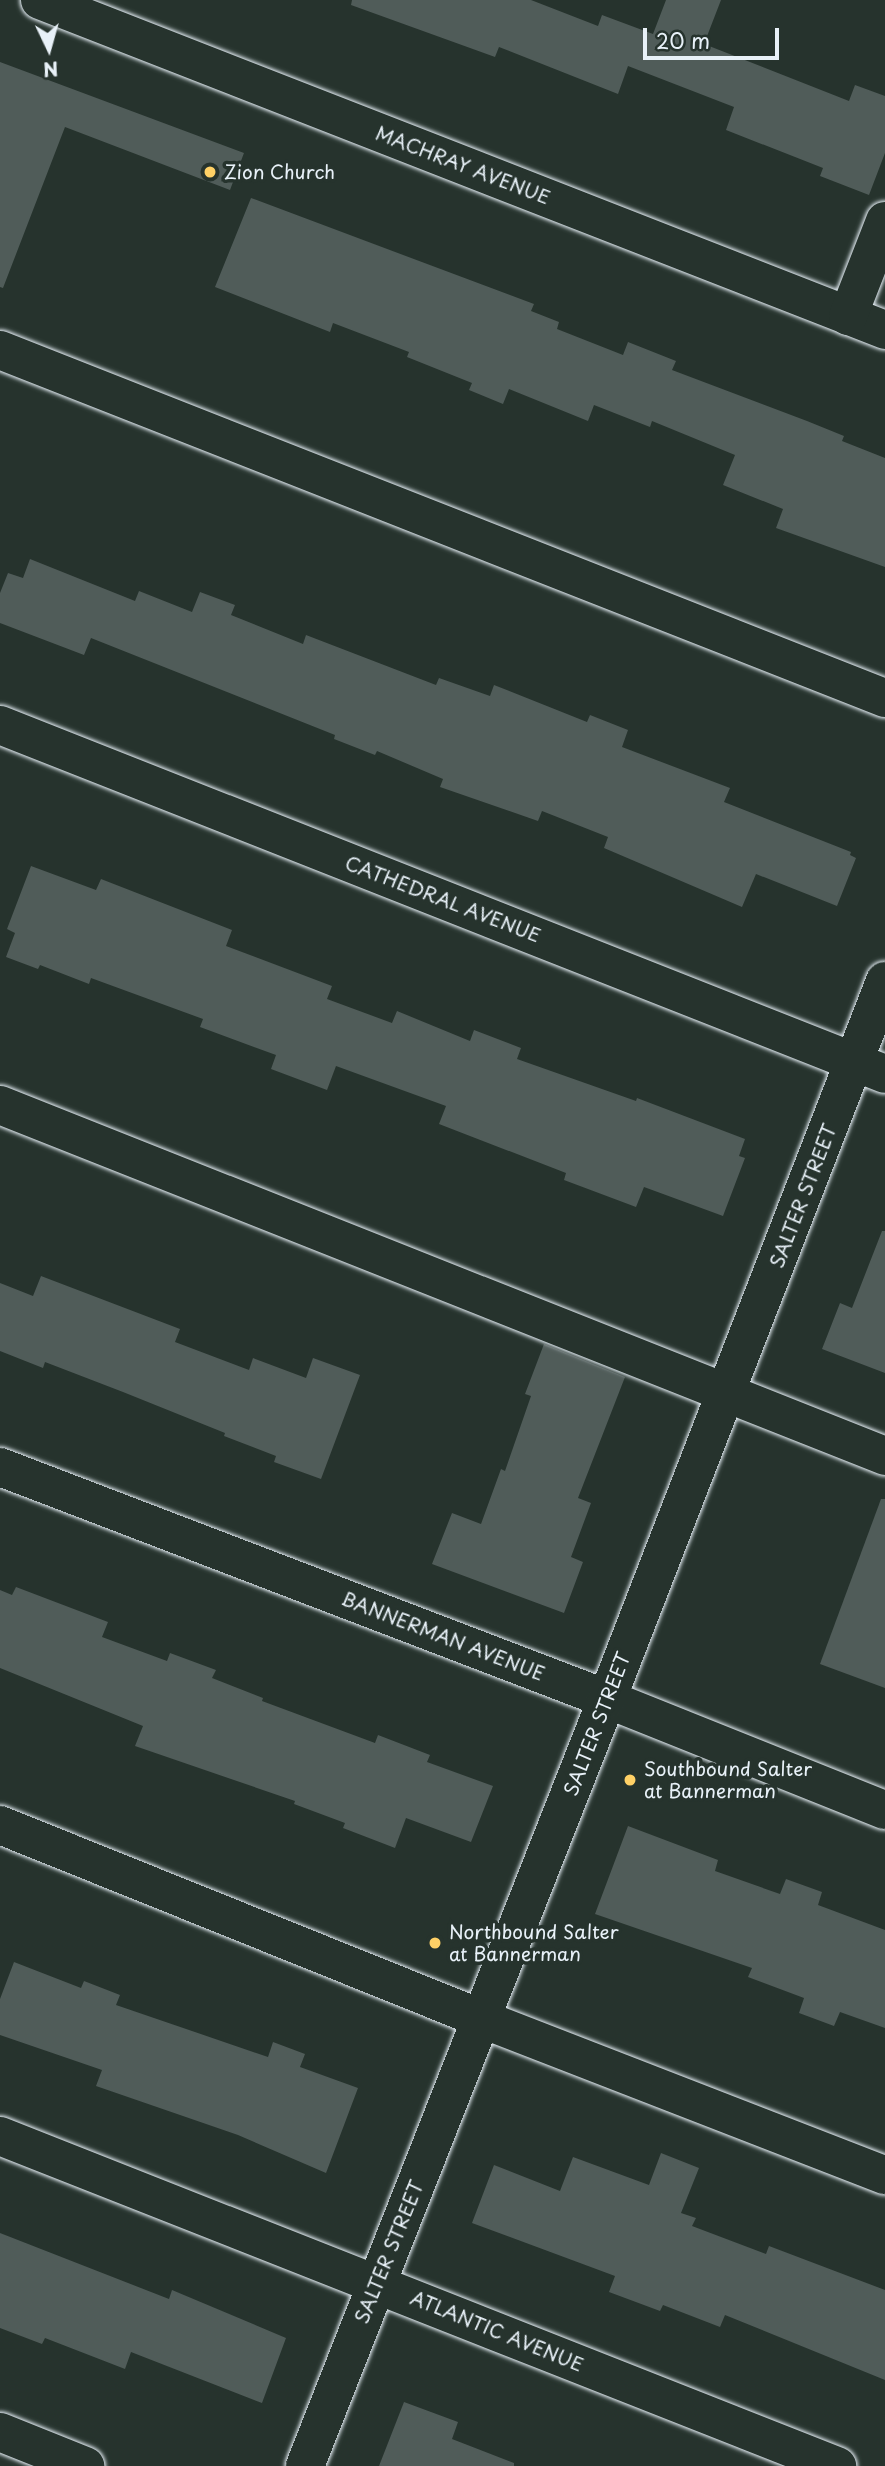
<!DOCTYPE html>
<html>
<head>
<meta charset="utf-8">
<style>
	body { margin:0 }
	#map { position:relative; width:885px; height:2466px; overflow:hidden; background:#26332d; font-family:"Playpen Sans",sans-serif }
	div>[style] { position:absolute }
	.building>* { inset:0; background:#505c59 }
	.roads { filter:drop-shadow(0 0 2px #e8f1f8) drop-shadow(0 0 2px #e8f1f8) }
	.minor>* { height:38px; margin:-19px; padding:0 19px; transform-origin:19px; border-radius:19px; background:#26332d }
	.major>* { height:38px; margin:-19px; padding:0 19px; transform-origin:19px; border-radius:19px; background:#26332d }
	.dots>* { width:19px; height:19px; translate:-50% -50%; box-sizing:border-box; border:4px solid #26332d; border-radius:50% }
	span { translate:-50% -50%; white-space:nowrap; text-align:center; line-height:1.15; -webkit-text-stroke:7px #26332d; paint-order:stroke }
	.street-label { font-size:19px; color:#e8f1f8 }
	.poi-label { font-size:19px; color:#e8f1f8 }
	.left { translate:0 -50%; text-align:left }
	.north { position:absolute; left:14px; top:14px; width:70px; height:70px; -webkit-text-stroke:5px #26332d; paint-order:stroke; rotate:175deg; font-size:19px; font-weight:700; line-height:28px; text-align:center; color:#e8f1f8 }
	.north::after { content:''; display:block; margin:auto; width:24px; height:32px; background:#e8f1f8; clip-path:polygon(50% 0,100% 100%,50% 72%,0 100%) }
	.scale { position:absolute; left:643px; top:28px; width:136px; height:32px; box-sizing:border-box; border:4px solid #e8f1f8; border-top:0; padding-left:9px; font-size:21px; line-height:24px; white-space:nowrap; color:#e8f1f8; -webkit-text-stroke:5px #26332d; paint-order:stroke }
</style>
</head>
<body>
<div id="map">
	<div class="building">
		<i style="clip-path:polygon(352px 0,531px 0,598px 26px,602px 15px,653px 34px,666px 0,721px 0,704px 44px,849px 101px,855px 85px,885px 96px,885px 153px,869px 195px,820px 176px,823px 168px,726px 130px,734px 107px,628px 66px,618px 94px,499px 47px,495px 57px,351px 5px)"></i>
		<i style="clip-path:polygon(0 62px,244px 153px,230px 190px,65px 127px,3px 288px,0 287px)"></i>
		<i style="clip-path:polygon(251px 198px,534px 304px,531px 311px,559px 322px,557px 329px,623px 355px,628px 342px,676px 361px,672px 370px,807px 421px,844px 436px,842px 441px,885px 458px,885px 567px,776px 528px,783px 509px,723px 485px,735px 455px,652px 421px,650px 427px,594px 405px,588px 421px,509px 389px,503px 404px,469px 390px,472px 383px,407px 357px,409px 352px,333px 323px,330px 332px,215px 287px)"></i>
		<i style="clip-path:polygon(30px 559px,135px 601px,139px 591px,192px 612px,200px 592px,235px 605px,231px 615px,303px 644px,306px 635px,436px 685px,439px 678px,490px 696px,494px 685px,587px 722px,590px 715px,628px 730px,622px 747px,730px 788px,724px 802px,851px 852px,850px 855px,856px 858px,837px 906px,756px 874px,742px 907px,604px 848px,608px 837px,542px 811px,538px 821px,440px 787px,443px 779px,377px 751px,375px 755px,334px 739px,335px 735px,91px 638px,84px 655px,0 623px,0 593px,8px 573px,23px 578px)"></i>
		<i style="clip-path:polygon(31px 866px,96px 890px,101px 879px,232px 930px,226px 946px,332px 986px,327px 999px,392px 1023px,397px 1011px,470px 1041px,474px 1030px,521px 1048px,517px 1059px,636px 1101px,637px 1098px,745px 1139px,739px 1156px,745px 1158px,723px 1216px,644px 1187px,636px 1207px,564px 1180px,566px 1173px,439px 1124px,446px 1106px,336px 1066px,327px 1090px,271px 1069px,276px 1055px,200px 1027px,203px 1019px,91px 978px,89px 984px,40px 965px,38px 969px,6px 957px,15px 933px,7px 929px)"></i>
		<i style="clip-path:polygon(882px 1231px,885px 1231px,885px 1373px,822px 1349px,840px 1303px,852px 1308px)"></i>
		<i style="clip-path:polygon(41px 1276px,180px 1329px,175px 1342px,249px 1370px,253px 1358px,306px 1378px,313px 1358px,360px 1375px,321px 1479px,274px 1462px,276px 1456px,224px 1436px,225px 1433px,123px 1392px,45px 1362px,43px 1368px,0 1351px,0 1283px,33px 1296px)"></i>
		<i style="clip-path:polygon(544px 1344px,625px 1377px,578px 1498px,591px 1503px,571px 1557px,583px 1562px,564px 1613px,432px 1564px,452px 1513px,481px 1524px,501px 1469px,505px 1471px,531px 1396px,525px 1394px)"></i>
		<i style="clip-path:polygon(881px 1499px,885px 1499px,885px 1688px,820px 1664px)"></i>
		<i style="clip-path:polygon(16px 1587px,108px 1622px,102px 1637px,167px 1661px,170px 1653px,216px 1670px,212px 1678px,263px 1698px,262px 1701px,375px 1743px,378px 1735px,430px 1755px,427px 1762px,493px 1786px,471px 1842px,406px 1818px,395px 1848px,343px 1828px,345px 1823px,294px 1804px,295px 1801px,135px 1746px,143px 1726px,0 1668px,0 1590px,12px 1595px)"></i>
		<i style="clip-path:polygon(628px 1826px,718px 1860px,715px 1871px,780px 1894px,786px 1879px,822px 1892px,818px 1905px,885px 1930px,885px 2028px,840px 2012px,834px 2026px,799px 2013px,804px 1998px,748px 1977px,752px 1968px,595px 1914px)"></i>
		<i style="clip-path:polygon(14px 1962px,81px 1988px,84px 1981px,120px 1995px,116px 2005px,268px 2057px,273px 2042px,305px 2054px,300px 2067px,358px 2088px,326px 2173px,238px 2135px,96px 2086px,102px 2070px,0 2035px,0 1999px)"></i>
		<i style="clip-path:polygon(661px 2153px,699px 2168px,681px 2213px,696px 2218px,692px 2226px,766px 2254px,769px 2246px,885px 2290px,885px 2380px,725px 2315px,720px 2327px,663px 2305px,660px 2311px,609px 2292px,615px 2276px,472px 2223px,494px 2165px,560px 2191px,573px 2157px,649px 2185px)"></i>
		<i style="clip-path:polygon(0 2233px,169px 2299px,172px 2290px,286px 2338px,262px 2403px,131px 2352px,125px 2369px,45px 2338px,42px 2344px,0 2328px)"></i>
		<i style="clip-path:polygon(404px 2402px,458px 2422px,452px 2439px,514px 2463px,514px 2466px,379px 2466px)"></i>
	</div>
	<div class="roads">
		<div class="minor">
			<i style="left:40px;top:0;width:907px;rotate:21.33deg"></i>
			<i style="left:848px;top:316px;width:102px;rotate:-68.7deg"></i>
			<i style="left:0;top:350px;width:951px;rotate:21.47deg"></i>
			<i style="left:0;top:725px;width:951px;rotate:21.52deg"></i>
			<i style="left:0;top:1105px;width:952px;rotate:21.63deg"></i>
			<i style="left:0;top:1467px;width:650px;rotate:20.92deg"></i>
			<i style="left:607px;top:1699px;width:299px;rotate:21.8deg"></i>
			<i style="left:0;top:1825px;width:520px;rotate:21.92deg"></i>
			<i style="left:482px;top:2019px;width:432px;rotate:21.2deg"></i>
			<i style="left:0;top:2136px;width:900px;rotate:21.52deg"></i>
			<i style="left:0;top:2432px;width:92px;rotate:21.8deg"></i>
		</div>
		<div class="major">
			<i style="left:305px;top:2466px;width:824px;rotate:-68.51deg"></i>
			<i style="left:607px;top:1699px;width:770px;rotate:-68.83deg"></i>
		</div>
	</div>
	<div class="dots">
		<i style="left:210px;top:172px;background:#ffd166"></i>
		<i style="left:630px;top:1780px;background:#ffd166"></i>
		<i style="left:435px;top:1943px;background:#ffd166"></i>
	</div>
	<div class="street-label">
		<span style="left:463px;top:165px;rotate:21deg">MACHRAY AVENUE</span>
		<span style="left:443px;top:899px;rotate:21deg">CATHEDRAL AVENUE</span>
		<span style="left:803px;top:1196px;rotate:-69deg">SALTER STREET</span>
		<span style="left:443px;top:1636px;rotate:21deg">BANNERMAN AVENUE</span>
		<span style="left:597px;top:1724px;rotate:-69deg">SALTER STREET</span>
		<span style="left:389px;top:2252px;rotate:-68deg">SALTER STREET</span>
		<span style="left:497px;top:2331px;rotate:22deg">ATLANTIC AVENUE</span>
	</div>
	<div class="poi-label">
		<span class="left" style="left:224px;top:172px">Zion Church</span>
		<span class="left" style="left:644px;top:1780px">Southbound Salter<br>at Bannerman</span>
		<span class="left" style="left:449px;top:1943px">Northbound Salter<br>at Bannerman</span>
	</div>
	<div class="north">N</div>
	<div class="scale">20 m</div>
</div>
</body>
</html>
